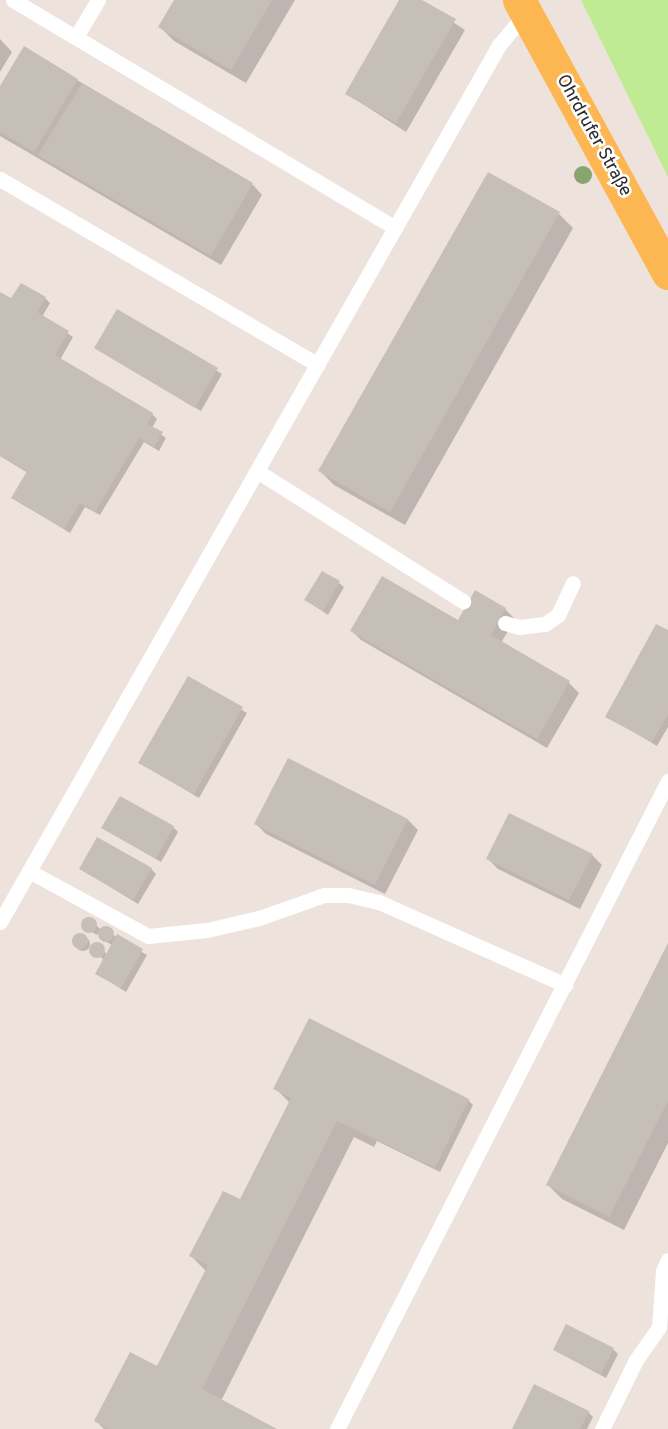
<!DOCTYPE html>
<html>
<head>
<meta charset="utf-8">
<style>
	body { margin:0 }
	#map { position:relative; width:668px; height:1429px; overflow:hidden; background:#eee3dc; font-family:Overpass,sans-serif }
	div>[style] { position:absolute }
	.green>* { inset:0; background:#c0ea93 }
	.shadow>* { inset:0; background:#0003 }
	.round { border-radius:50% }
	.building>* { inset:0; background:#c6bfb8 }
	.service>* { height:15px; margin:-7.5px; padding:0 7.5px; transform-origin:7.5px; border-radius:7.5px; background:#fff }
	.primary>* { height:33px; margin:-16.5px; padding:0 16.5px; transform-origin:16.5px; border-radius:16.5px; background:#fdb752 }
	.trees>* { width:18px; height:18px; margin:-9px; border-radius:50%; background:#89a46e }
	span { translate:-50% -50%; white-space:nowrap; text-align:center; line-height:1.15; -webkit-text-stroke:5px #fff; paint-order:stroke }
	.street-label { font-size:18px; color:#2b2b2b }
</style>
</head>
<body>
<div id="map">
	<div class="green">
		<i style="clip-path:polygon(581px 0,668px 0,668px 177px)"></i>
	</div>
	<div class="shadow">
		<i style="clip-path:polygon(176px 0,295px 0,246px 83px,174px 41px,160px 27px)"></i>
		<i style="clip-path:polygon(400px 0,419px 0,465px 30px,406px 132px,347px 94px)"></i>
		<i style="clip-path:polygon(0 39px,12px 52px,0 72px)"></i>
		<i style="clip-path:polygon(77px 80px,253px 185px,262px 195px,221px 265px,0 136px,0 89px)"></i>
		<i style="clip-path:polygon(559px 214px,573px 228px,405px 525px,334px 485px,320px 471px)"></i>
		<i style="clip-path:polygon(0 293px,12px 300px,45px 298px,50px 303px,42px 317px,73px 337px,60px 360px,152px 414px,157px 419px,152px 428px,166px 438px,159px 451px,144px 442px,100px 515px,85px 507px,70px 533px,13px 498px,28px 473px,0 456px)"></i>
		<i style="clip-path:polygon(118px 311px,222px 374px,201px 411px,96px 348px)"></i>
		<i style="clip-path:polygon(339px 583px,344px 587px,328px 615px,306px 600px)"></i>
		<i style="clip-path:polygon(505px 609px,515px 619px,501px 643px,569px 683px,579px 693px,547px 748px,361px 640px,352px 631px,459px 622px)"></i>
		<i style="clip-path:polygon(668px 632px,668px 727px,657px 746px,607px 716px)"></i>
		<i style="clip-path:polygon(189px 678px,247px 713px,199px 798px,140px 763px)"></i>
		<i style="clip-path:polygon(288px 760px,408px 820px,418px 830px,385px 894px,266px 834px,256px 824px)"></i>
		<i style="clip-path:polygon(173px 827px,178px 832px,161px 862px,103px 828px)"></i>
		<i style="clip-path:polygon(592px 855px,602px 865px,580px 909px,498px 869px,488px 859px)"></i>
		<i style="clip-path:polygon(81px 869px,151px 869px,156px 874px,138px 904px)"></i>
		<i style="clip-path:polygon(89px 918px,100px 929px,97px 935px,83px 927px)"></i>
		<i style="clip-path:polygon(103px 929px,147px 955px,126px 992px,96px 973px,104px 960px,91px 948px,99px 944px,107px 955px,112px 945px,101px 939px)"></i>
		<i class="round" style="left:76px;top:937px;width:14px;height:14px"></i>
		<i style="clip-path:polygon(668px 947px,668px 1143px,624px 1230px,562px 1199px,548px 1185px)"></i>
		<i style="clip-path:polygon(275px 1088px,468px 1100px,473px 1105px,440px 1172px,377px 1141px,374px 1147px,354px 1137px,221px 1401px,274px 1429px,104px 1429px,96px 1421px,158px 1368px,206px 1271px,191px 1256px,240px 1201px,290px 1103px)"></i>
		<i style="clip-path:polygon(613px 1349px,618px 1354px,606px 1378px,554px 1350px)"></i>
		<i style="clip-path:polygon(588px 1412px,593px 1417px,587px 1429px,514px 1429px)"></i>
	</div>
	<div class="building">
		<i style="clip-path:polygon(174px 0,272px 0,231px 70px,158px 27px)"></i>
		<i style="clip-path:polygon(399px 0,422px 0,456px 19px,396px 123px,345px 94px)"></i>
		<i style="clip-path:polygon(24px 46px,78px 79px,34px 152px,0 132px,0 86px)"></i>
		<i style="clip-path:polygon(82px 83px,253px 183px,211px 256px,38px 155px)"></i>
		<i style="clip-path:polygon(488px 172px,560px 212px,390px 512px,318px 471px)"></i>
		<i style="clip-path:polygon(21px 283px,46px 297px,37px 312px,69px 331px,55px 355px,153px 413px,147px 424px,163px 432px,154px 447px,139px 438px,95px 512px,80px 503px,64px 529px,11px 498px,27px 471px,0 456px,0 292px,11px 298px)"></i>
		<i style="clip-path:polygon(117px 309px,218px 368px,195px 408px,94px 348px)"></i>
		<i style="clip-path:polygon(322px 571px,340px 581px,323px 611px,304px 600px)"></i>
		<i style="clip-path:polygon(382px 576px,458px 620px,475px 590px,506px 608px,491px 635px,570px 681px,537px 739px,350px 631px)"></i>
		<i style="clip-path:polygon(656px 624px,668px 630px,668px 714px,652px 742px,605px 717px)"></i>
		<i style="clip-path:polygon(188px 676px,243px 707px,194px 794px,138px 763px)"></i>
		<i style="clip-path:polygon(288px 758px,408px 819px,375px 885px,254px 824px)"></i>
		<i style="clip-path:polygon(120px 796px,174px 826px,156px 859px,101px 828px)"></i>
		<i style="clip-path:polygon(509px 813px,593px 854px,569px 900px,486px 859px)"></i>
		<i style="clip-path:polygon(97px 837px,152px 868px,133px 900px,79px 869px)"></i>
		<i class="round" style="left:81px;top:917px;width:16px;height:16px"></i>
		<i class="round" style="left:98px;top:926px;width:16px;height:16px"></i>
		<i class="round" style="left:72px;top:933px;width:16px;height:16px"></i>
		<i style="clip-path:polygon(117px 934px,143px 949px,121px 988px,95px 974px)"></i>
		<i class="round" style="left:89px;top:942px;width:16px;height:16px"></i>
		<i style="clip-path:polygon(668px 943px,668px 1101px,609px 1217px,546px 1185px)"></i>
		<i style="clip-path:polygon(309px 1018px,469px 1099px,435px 1168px,337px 1121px,202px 1389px,277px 1429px,109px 1429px,94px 1421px,130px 1352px,157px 1366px,208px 1265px,189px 1256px,223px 1191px,240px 1199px,291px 1098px,273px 1089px)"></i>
		<i style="clip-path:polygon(566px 1324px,614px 1348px,601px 1374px,553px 1350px)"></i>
		<i style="clip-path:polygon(534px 1384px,589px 1411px,580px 1429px,512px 1429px)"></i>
	</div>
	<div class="service">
		<i style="left:13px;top:0;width:445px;rotate:30.8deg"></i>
		<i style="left:76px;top:37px;width:43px;rotate:-59.3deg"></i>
		<i style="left:0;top:179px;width:368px;rotate:30.3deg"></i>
		<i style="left:257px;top:471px;width:244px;rotate:32.3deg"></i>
		<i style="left:505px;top:623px;width:15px;rotate:16deg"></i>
		<i style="left:519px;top:627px;width:26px;rotate:-7deg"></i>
		<i style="left:545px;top:624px;width:16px;rotate:-35deg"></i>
		<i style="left:558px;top:615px;width:35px;rotate:-65deg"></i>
		<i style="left:29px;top:871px;width:136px;rotate:28.6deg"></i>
		<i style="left:148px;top:936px;width:59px;rotate:-5.8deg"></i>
		<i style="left:207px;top:930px;width:53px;rotate:-13deg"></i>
		<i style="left:259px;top:918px;width:69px;rotate:-19.5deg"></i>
		<i style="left:324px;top:895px;width:24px"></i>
		<i style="left:348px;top:895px;width:32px;rotate:13deg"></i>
		<i style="left:379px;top:902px;width:204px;rotate:24deg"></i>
		<i style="left:0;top:922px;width:1009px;rotate:-60.36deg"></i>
		<i style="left:499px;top:45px;width:42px;rotate:-49.8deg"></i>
		<i style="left:337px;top:1429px;width:728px;rotate:-62.94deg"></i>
		<i style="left:602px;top:1429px;width:77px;rotate:-63.8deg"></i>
		<i style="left:636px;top:1360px;width:40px;rotate:-55.1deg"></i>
		<i style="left:659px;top:1327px;width:56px;rotate:-85.9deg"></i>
		<i style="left:663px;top:1271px;width:12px;rotate:-66deg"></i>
	</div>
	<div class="primary">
		<i style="left:519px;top:0;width:311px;rotate:61.4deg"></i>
	</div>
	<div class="trees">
		<i style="left:583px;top:175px"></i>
	</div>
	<div class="street-label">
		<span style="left:593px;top:136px;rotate:61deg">Ohrdrufer Straße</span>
	</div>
</div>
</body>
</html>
